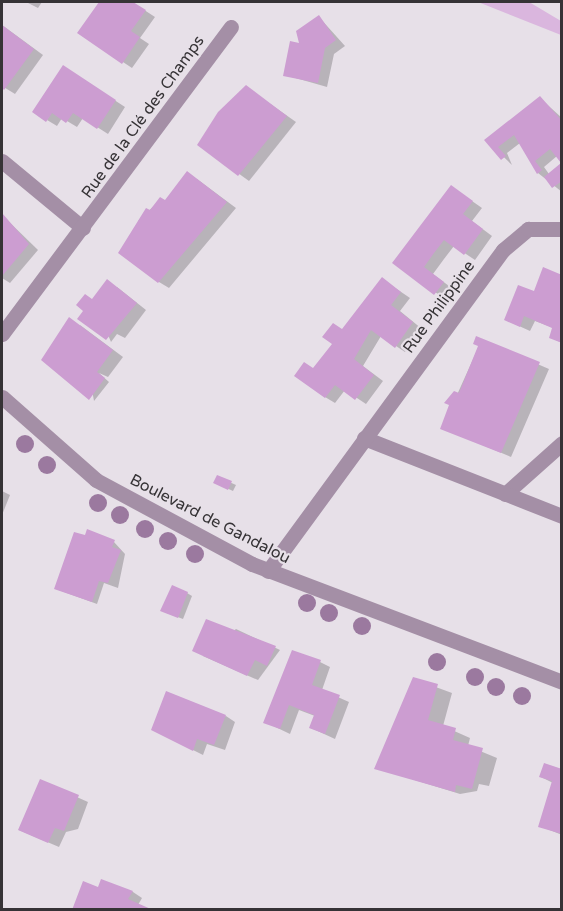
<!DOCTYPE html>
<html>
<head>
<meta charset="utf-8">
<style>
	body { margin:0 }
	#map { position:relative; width:563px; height:911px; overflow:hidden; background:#e7e0e8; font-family:"Varela Round",sans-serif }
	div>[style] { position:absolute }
	.green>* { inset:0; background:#dab6de }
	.shadow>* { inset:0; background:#0003 }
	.building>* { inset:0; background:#cc9dd1 }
	.lane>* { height:15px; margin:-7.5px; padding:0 7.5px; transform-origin:7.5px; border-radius:7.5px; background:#a48fa6 }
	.street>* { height:15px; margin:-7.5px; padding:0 7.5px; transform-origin:7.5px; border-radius:7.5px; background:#a48fa6 }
	.trees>* { width:18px; height:18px; margin:-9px; border-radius:50%; background:#9b799f }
	span { translate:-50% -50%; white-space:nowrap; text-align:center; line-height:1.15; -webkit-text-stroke:4.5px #e7e0e8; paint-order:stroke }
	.street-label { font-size:16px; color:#363336 }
	.frame { position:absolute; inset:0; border:3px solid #363336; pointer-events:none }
</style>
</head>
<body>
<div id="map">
	<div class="green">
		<i style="clip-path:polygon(478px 2px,529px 2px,561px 21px,561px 35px)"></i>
	</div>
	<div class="shadow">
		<i style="clip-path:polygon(26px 2px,42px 2px,38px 8px)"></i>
		<i style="clip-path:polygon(100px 2px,132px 2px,155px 17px,140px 38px,149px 44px,132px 68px,79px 33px)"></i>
		<i style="clip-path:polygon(319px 17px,345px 46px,334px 54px,327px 87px,285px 75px)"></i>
		<i style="clip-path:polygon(2px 25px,43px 55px,15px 94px,2px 86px)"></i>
		<i style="clip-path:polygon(73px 73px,125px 107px,108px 134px,83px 118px,77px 127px,62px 118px,57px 126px,47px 120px)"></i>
		<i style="clip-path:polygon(246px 87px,296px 122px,249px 181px,199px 145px)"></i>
		<i style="clip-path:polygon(540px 98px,562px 118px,562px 162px,557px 156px,544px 167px,549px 174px,562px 165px,562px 192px,538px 173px,520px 143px,507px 153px,512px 165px,486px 140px)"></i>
		<i style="clip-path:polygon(197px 179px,236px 208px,169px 288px,159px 282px,138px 221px,161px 199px,165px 201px)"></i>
		<i style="clip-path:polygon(452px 187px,482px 208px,472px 221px,492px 236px,475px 260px,454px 246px,444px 259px,433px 274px,453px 289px,445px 299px,394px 263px)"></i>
		<i style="clip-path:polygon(2px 215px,38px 250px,10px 283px,2px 278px)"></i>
		<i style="clip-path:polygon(562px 276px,562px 343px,550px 337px,554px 328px,535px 321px,530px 331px,506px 320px)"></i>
		<i style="clip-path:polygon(382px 279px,410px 298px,400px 311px,422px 329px,405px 352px,381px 336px,363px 366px,383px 381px,366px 404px,345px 390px,335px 403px,325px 397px,314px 369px)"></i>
		<i style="clip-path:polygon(117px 287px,146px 310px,125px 338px,117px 334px,111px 342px,93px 300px)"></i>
		<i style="clip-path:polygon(80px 325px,123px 357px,108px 377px,99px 373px,109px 382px,94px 401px)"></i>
		<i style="clip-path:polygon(477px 338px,549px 369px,511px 457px,442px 428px,479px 346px)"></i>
		<i style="clip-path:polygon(218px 477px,236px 485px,233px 491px,220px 485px)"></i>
		<i style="clip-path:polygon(2px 491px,10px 495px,2px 515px)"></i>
		<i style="clip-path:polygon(75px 534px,114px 542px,125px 554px,118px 588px,104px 583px,97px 604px,56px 589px)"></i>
		<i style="clip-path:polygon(187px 593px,192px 596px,183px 619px,167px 613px)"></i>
		<i style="clip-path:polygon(236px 629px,280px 650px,258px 680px,203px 656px)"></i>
		<i style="clip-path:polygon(320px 662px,330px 667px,322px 690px,349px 702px,335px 739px,311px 728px,315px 716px,299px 710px,290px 734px,265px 722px)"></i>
		<i style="clip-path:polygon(414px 679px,452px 693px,443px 726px,470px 738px,468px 746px,497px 758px,489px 786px,479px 784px,477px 791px,460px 794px,376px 768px)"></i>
		<i style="clip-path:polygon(226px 716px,235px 722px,225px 750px,207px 744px,203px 755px,163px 735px)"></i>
		<i style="clip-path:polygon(562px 770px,562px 835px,540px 826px,553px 783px,541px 777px)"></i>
		<i style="clip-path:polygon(41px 781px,88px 802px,78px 829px,66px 832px,59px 847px,19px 830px)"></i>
		<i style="clip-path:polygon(101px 881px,133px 892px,142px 898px,138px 905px,99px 889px)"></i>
	</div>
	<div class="building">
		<i style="clip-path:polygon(99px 2px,133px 2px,146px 10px,131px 31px,140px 37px,122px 64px,77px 33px)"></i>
		<i style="clip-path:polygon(319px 15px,336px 40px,325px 48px,318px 83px,283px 76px,290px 41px,299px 43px,296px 31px)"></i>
		<i style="clip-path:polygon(2px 25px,34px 49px,4px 90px,2px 88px)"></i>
		<i style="clip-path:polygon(63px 65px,116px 100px,97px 129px,73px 113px,66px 123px,52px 113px,46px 122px,32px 112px)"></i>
		<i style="clip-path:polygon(246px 85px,287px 116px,238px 176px,197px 145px,218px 112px)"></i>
		<i style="clip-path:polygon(540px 96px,562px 121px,562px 181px,552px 188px,544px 177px,561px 163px,550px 149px,535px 161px,542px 170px,537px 174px,514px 135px,498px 147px,506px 156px,501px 160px,484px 140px)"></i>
		<i style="clip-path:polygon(187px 171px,227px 202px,158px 283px,118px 253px,146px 208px,150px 210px,160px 197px,165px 200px)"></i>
		<i style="clip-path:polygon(451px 185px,473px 201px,463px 214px,483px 229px,464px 255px,444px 240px,434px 253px,424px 267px,444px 282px,434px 295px,392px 263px)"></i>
		<i style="clip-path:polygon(2px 213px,29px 244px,2px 276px)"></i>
		<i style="clip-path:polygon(543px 267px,562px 275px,562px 343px,549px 338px,552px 328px,524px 316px,520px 327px,504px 320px,518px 285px,534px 291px)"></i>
		<i style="clip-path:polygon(382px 277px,401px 292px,391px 305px,413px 322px,395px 348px,371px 330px,354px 359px,374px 375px,355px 400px,335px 385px,325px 398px,294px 376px,304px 362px,313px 368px,332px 344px,322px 337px,333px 323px,342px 329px)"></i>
		<i style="clip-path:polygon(107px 279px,137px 303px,106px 340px,77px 319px,83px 311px,76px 305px,85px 294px,92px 299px)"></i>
		<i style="clip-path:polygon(69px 317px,113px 350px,97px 372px,105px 378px,89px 400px,41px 360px)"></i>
		<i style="clip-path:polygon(476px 336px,540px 362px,501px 453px,440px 429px,449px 405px,444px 403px,454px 391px,459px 393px,478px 346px,473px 344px)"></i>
		<i style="clip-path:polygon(217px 475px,232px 481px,228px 490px,213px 483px)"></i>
		<i style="clip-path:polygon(87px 529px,115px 540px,112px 547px,121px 550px,108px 583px,99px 581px,92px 602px,54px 589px,74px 532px,85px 535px)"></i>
		<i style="clip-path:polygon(172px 585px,188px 592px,178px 618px,160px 611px)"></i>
		<i style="clip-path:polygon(206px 619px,276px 646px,267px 666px,255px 660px,247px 676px,192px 651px)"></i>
		<i style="clip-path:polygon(292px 650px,321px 660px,312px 685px,340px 695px,325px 734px,309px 728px,314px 715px,289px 705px,280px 729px,263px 723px)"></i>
		<i style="clip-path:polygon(413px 677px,438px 684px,428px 720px,456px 728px,453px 740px,483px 748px,472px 789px,456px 785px,455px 792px,374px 769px)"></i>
		<i style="clip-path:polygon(166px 691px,226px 715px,214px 745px,197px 739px,193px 751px,151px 730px)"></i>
		<i style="clip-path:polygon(544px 763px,562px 769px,562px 834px,538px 827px,552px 781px,539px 777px)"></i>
		<i style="clip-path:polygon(40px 779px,79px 795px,64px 831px,55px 828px,48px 843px,18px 830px)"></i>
		<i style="clip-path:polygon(101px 879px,133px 891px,128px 899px,153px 910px,72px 910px,83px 881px,98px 887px)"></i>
	</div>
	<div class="lane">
		<i style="left:505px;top:494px;width:76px;rotate:-41.8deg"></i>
	</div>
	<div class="street">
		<i style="left:2px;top:161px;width:105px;rotate:39.6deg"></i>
		<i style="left:2px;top:334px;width:383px;rotate:-53.3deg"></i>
		<i style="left:2px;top:397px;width:125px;rotate:41.4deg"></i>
		<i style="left:96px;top:480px;width:177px;rotate:28.3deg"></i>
		<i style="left:252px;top:564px;width:332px;rotate:20.8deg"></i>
		<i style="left:364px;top:438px;width:213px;rotate:21.5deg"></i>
		<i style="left:268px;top:571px;width:398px;rotate:-53.8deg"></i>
		<i style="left:503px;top:250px;width:33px;rotate:-40deg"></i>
		<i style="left:528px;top:229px;width:34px"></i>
	</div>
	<div class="trees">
		<i style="left:25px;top:444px"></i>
		<i style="left:47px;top:465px"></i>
		<i style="left:98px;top:503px"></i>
		<i style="left:120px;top:515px"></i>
		<i style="left:145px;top:529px"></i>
		<i style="left:168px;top:541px"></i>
		<i style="left:195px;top:554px"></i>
		<i style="left:307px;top:603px"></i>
		<i style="left:329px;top:613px"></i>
		<i style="left:362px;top:626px"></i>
		<i style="left:437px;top:662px"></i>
		<i style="left:475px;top:677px"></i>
		<i style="left:496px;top:687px"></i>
		<i style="left:522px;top:696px"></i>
	</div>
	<div class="street-label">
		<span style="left:143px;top:117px;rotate:-54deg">Rue de la Clé des Champs</span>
		<span style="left:439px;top:307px;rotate:-54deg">Rue Philippine</span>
		<span style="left:210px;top:519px;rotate:27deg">Boulevard de Gandalou</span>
	</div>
	<div class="frame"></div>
</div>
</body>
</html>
